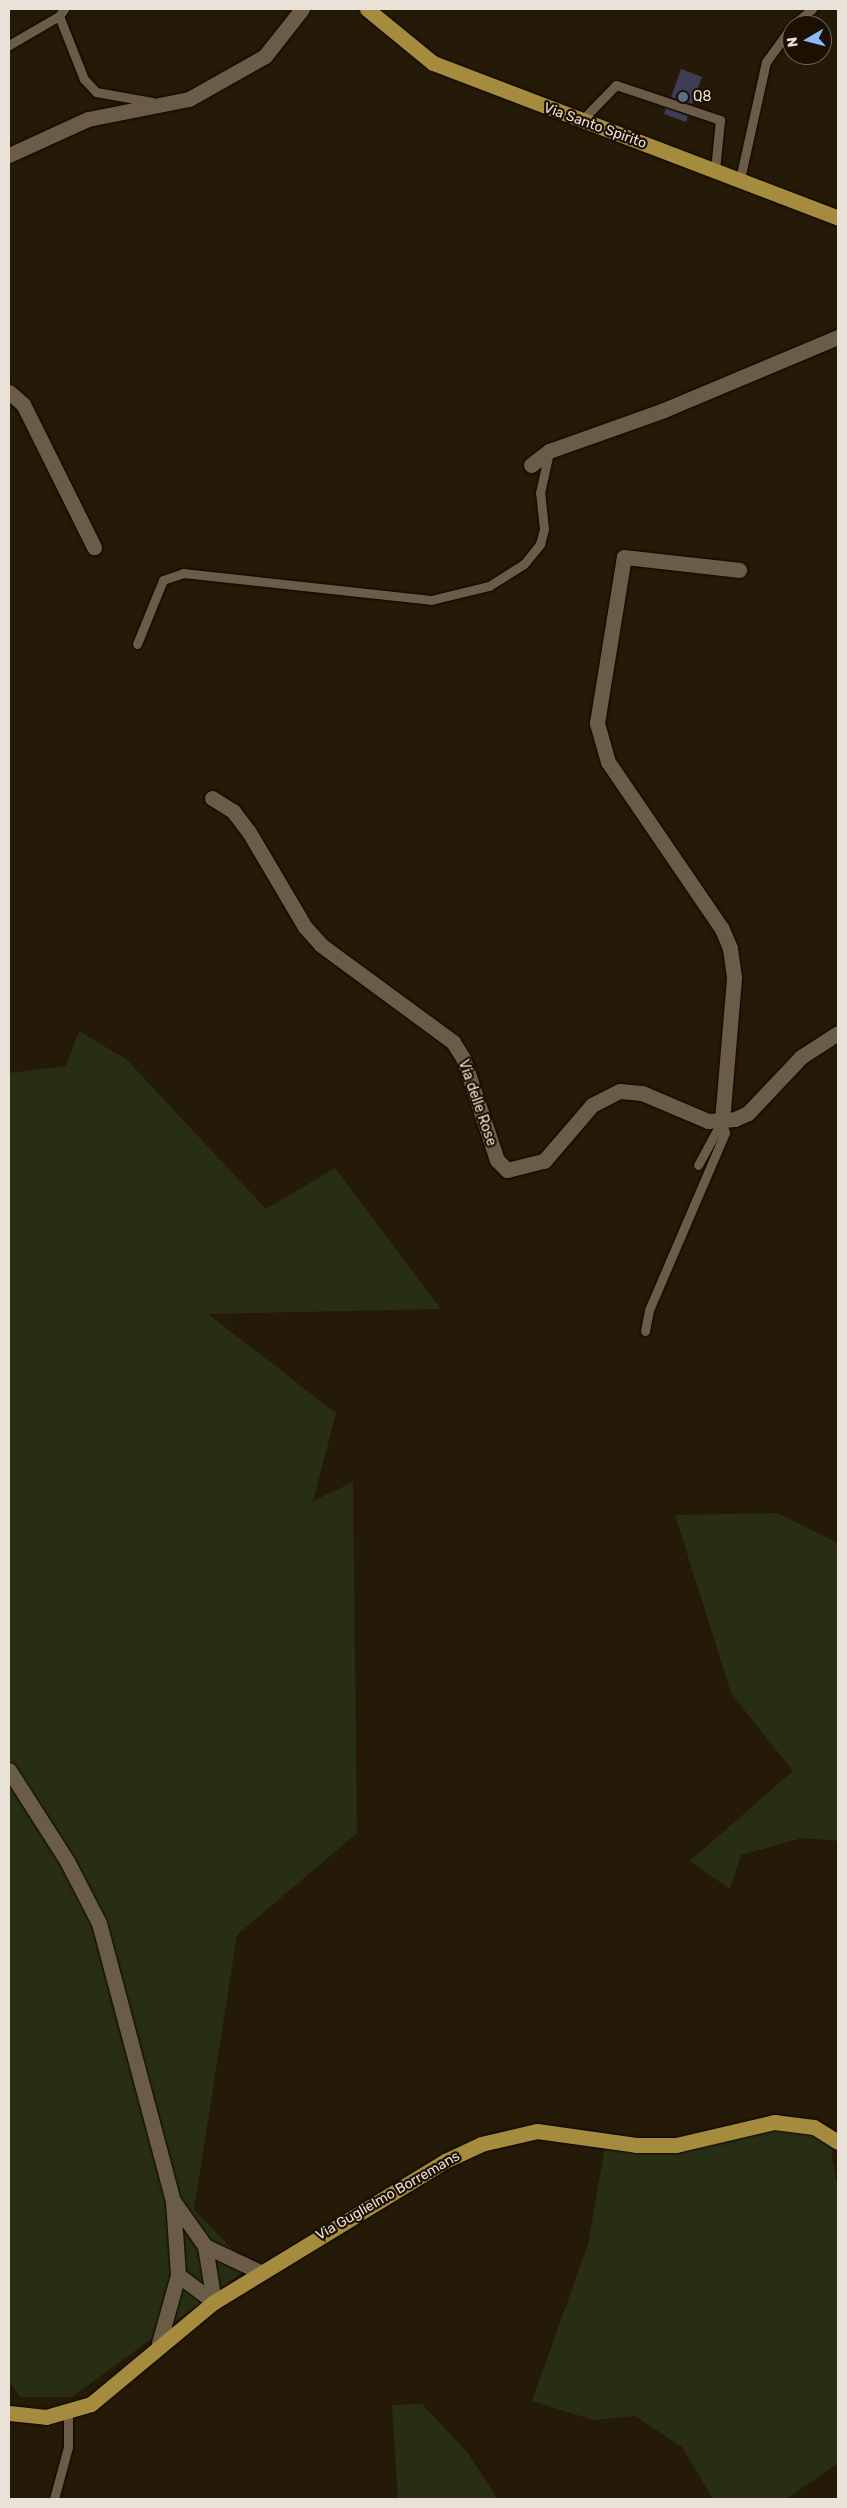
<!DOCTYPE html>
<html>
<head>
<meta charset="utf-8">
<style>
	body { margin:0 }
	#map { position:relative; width:847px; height:2508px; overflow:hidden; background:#251907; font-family:Rubik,sans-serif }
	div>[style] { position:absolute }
	.green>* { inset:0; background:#282e14 }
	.building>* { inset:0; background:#3d3e53 }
	.roads { filter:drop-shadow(0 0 1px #0e0500) drop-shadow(0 0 1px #0e0500) }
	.lane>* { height:9px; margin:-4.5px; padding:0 4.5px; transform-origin:4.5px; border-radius:4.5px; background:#6a5c47 }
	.street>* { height:15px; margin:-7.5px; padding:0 7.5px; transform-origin:7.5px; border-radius:7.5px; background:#6a5c47 }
	.primary>* { height:15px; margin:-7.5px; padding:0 7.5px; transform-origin:7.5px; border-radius:7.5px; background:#a48b3d }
	.dots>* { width:14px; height:14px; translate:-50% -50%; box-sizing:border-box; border:2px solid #1b1001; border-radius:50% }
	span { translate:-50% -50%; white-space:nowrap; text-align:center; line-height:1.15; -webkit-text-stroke:4.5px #1b1001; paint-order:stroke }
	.poi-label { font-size:14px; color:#eae2d7 }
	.left { translate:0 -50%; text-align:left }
	.street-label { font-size:14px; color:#eae2d7 }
	.frame { position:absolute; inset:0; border:10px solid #eae2d7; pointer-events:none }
	.north { position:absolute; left:782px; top:15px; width:50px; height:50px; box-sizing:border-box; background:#1b1001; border:1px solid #6e6457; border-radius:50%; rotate:262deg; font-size:14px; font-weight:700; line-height:20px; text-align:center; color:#eae2d7 }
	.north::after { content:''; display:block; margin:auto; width:18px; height:22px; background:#89bafc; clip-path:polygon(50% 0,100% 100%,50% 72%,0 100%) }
</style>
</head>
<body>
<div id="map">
	<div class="green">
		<i style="clip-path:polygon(79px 1031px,127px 1060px,266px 1209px,335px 1168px,441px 1309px,208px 1314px,336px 1413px,313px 1501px,353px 1482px,357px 1833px,237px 1935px,194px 2210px,250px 2267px,72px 2397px,20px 2397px,9px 2381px,9px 1073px,66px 1066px)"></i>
		<i style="clip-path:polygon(777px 1513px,838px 1543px,838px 1841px,802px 1838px,741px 1855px,730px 1889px,690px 1861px,793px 1771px,731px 1693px,675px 1515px)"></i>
		<i style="clip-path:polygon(774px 2122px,834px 2139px,832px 2160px,838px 2187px,838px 2463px,787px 2499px,713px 2499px,682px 2447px,635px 2416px,593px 2420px,532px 2401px,588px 2244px,606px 2142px,636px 2145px)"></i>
		<i style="clip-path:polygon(422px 2404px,467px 2452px,498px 2499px,398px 2499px,392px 2405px)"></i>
	</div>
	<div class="building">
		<i style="clip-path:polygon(681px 69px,702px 77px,692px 104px,671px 97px)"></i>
		<i style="clip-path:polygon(666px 108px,688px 116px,686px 122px,664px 114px)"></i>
	</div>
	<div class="roads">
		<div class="lane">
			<i style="left:59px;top:16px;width:68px;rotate:68.4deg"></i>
			<i style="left:84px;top:79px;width:18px;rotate:47deg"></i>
			<i style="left:96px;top:92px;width:57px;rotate:10.1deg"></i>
			<i style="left:793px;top:25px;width:25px;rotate:-40deg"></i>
			<i style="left:9px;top:45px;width:58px;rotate:-30.1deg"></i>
			<i style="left:59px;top:16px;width:9px;rotate:-54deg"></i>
			<i style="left:581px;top:121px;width:50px;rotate:-45.8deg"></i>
			<i style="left:616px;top:85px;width:110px;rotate:18.6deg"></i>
			<i style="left:720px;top:120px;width:50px;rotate:95.7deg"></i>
			<i style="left:740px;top:179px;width:120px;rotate:-77.5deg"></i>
			<i style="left:766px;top:62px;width:44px;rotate:-54.2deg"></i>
			<i style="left:137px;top:644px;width:69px;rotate:-67.9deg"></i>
			<i style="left:163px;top:580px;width:21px;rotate:-19deg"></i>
			<i style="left:183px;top:573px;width:249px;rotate:6.2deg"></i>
			<i style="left:431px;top:600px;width:60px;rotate:-13.6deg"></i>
			<i style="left:489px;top:586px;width:41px;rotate:-32.2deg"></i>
			<i style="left:524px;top:564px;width:26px;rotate:-51deg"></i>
			<i style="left:540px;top:544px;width:16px;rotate:-75deg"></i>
			<i style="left:544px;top:529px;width:36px;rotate:-96deg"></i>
			<i style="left:540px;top:493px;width:42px;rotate:-77.6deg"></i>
			<i style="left:645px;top:1331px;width:21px;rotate:-79deg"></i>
			<i style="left:649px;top:1310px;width:193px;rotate:-66.8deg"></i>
			<i style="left:725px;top:1133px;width:12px;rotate:-104deg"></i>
			<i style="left:722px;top:1121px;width:50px;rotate:118.6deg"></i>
			<i style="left:54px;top:2499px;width:54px;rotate:-74.9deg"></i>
			<i style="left:68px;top:2447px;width:34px;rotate:-90deg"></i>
		</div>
		<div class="street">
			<i style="left:9px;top:155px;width:87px;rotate:-24.5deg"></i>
			<i style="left:88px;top:119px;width:103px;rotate:-11.2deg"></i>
			<i style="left:189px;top:99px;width:87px;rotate:-29.5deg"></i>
			<i style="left:265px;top:56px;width:60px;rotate:-51.8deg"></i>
			<i style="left:9px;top:392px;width:18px;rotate:41deg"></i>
			<i style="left:23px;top:404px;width:160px;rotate:63.6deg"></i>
			<i style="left:531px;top:465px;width:23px;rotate:-38deg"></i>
			<i style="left:549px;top:451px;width:122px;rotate:-19.6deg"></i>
			<i style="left:664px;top:410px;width:189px;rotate:-22.8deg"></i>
			<i style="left:212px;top:798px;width:25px;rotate:32deg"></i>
			<i style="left:233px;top:811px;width:26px;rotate:53deg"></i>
			<i style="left:249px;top:832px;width:110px;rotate:59.5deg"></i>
			<i style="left:305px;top:927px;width:24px;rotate:48deg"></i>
			<i style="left:321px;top:945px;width:164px;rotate:36.3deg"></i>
			<i style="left:453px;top:1042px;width:19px;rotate:58deg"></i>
			<i style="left:463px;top:1058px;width:108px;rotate:71.6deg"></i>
			<i style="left:497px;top:1160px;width:14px;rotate:45deg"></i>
			<i style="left:507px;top:1170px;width:38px;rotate:-14deg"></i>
			<i style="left:544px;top:1161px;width:74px;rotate:-49.4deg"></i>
			<i style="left:592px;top:1105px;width:31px;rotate:-27deg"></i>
			<i style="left:620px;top:1091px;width:22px;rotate:5deg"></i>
			<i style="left:642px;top:1093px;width:72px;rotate:23deg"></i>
			<i style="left:708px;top:1121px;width:27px;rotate:-4deg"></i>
			<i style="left:735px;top:1119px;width:14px;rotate:-25deg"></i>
			<i style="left:748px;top:1113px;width:77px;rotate:-46.6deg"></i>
			<i style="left:801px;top:1057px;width:44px;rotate:-33deg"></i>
			<i style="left:722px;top:1121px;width:144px;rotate:-85.2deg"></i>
			<i style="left:734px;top:977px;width:29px;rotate:-98deg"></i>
			<i style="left:730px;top:948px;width:21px;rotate:-113deg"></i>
			<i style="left:722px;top:929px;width:202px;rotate:-124.3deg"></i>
			<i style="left:608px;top:762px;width:41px;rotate:-105.8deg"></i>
			<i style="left:597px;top:723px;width:168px;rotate:-80.8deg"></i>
			<i style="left:624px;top:557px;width:116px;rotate:6.4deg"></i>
			<i style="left:9px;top:1770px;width:108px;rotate:57.5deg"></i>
			<i style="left:67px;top:1861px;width:70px;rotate:62.7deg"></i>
			<i style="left:99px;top:1923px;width:288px;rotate:75.1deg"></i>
			<i style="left:173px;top:2201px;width:74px;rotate:86.1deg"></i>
			<i style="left:178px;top:2275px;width:71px;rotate:105.6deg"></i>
			<i style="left:174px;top:2202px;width:54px;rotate:54.8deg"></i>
			<i style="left:205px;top:2246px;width:61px;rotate:25.3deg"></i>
			<i style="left:205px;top:2246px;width:57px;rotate:80.9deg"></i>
			<i style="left:178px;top:2275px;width:45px;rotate:36.9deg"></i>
		</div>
		<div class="primary">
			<i style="left:367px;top:9px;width:85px;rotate:39.3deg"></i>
			<i style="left:433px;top:63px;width:434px;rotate:20.9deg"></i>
			<i style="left:9px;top:2413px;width:37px;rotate:6deg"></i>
			<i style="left:46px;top:2417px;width:47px;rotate:-16.1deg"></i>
			<i style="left:91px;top:2404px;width:160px;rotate:-39.7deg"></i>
			<i style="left:214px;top:2302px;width:271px;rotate:-31.4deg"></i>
			<i style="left:445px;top:2161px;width:40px;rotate:-25deg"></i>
			<i style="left:481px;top:2144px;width:57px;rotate:-13.1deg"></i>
			<i style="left:537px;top:2131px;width:100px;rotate:8deg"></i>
			<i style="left:636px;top:2145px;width:40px"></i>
			<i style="left:676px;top:2145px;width:101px;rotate:-13.2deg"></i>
			<i style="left:774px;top:2122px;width:40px;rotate:7.1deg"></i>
			<i style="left:814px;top:2127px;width:28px;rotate:32deg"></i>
		</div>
	</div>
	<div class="dots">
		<i style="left:683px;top:97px;background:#5c6f8a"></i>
	</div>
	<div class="poi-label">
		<span class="left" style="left:693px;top:97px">Q8</span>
	</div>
	<div class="street-label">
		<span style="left:595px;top:126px;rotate:20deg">Via Santo Spirito</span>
		<span style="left:477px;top:1103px;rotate:71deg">Via delle Rose</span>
		<span style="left:388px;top:2196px;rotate:-30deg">Via Guglielmo Borremans</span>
	</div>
	<div class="frame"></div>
	<div class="north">N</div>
</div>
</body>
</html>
